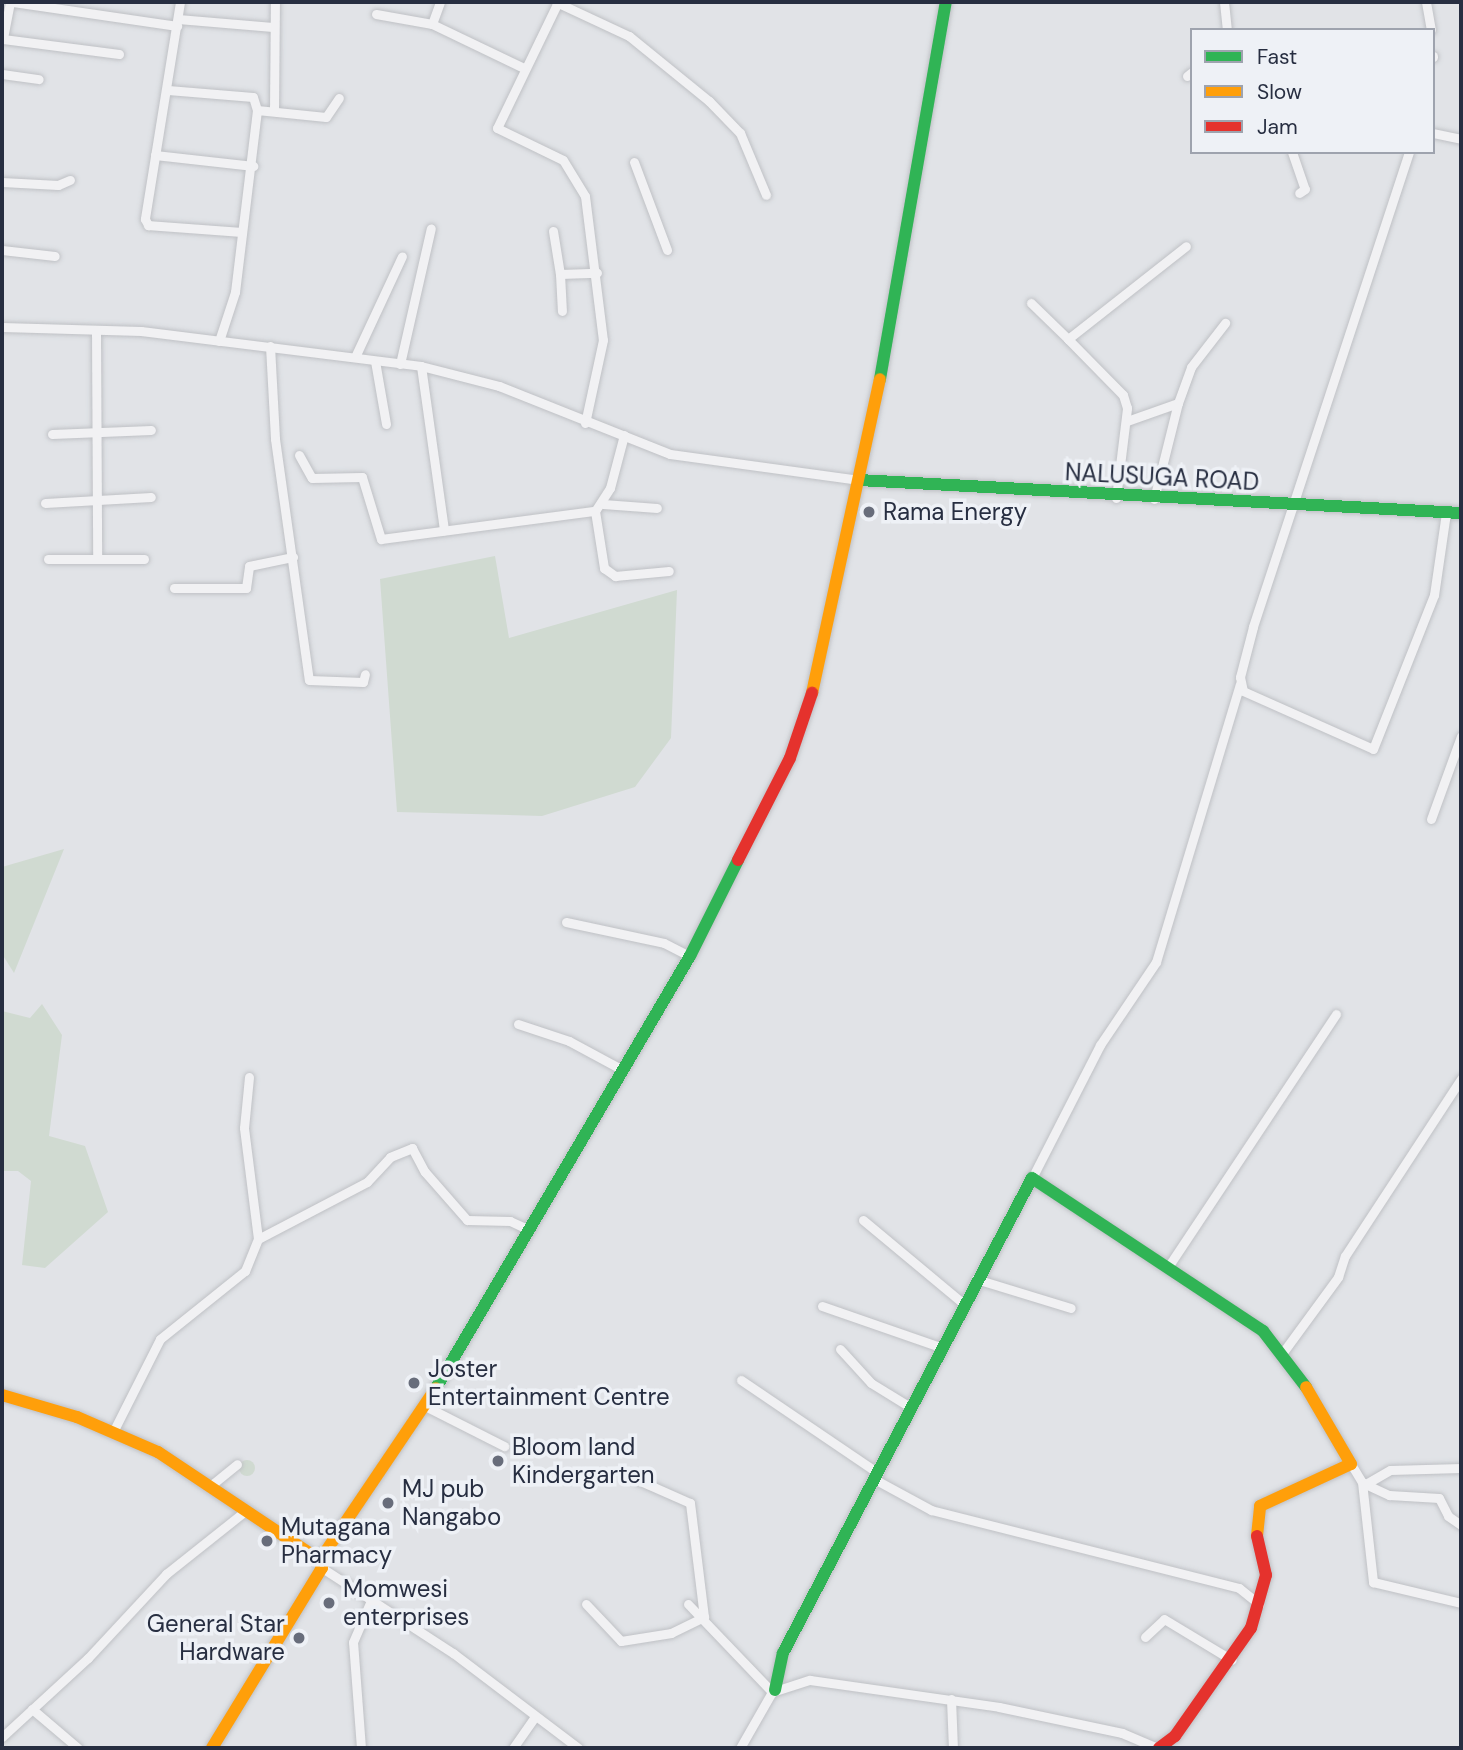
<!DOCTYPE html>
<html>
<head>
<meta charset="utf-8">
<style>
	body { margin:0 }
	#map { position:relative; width:1463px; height:1750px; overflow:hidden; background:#e1e3e7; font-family:"DM Sans",sans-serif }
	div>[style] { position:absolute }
	.green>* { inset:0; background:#d0dad1 }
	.round { border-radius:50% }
	.roads { filter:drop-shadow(0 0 2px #bfc1c5) drop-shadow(0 0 2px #bfc1c5) }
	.street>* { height:9px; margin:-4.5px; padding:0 4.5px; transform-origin:4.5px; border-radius:4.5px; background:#f1f1f3 }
	.fast>* { height:12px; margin:-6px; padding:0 6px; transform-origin:6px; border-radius:6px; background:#30b455 }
	.slow>* { height:12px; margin:-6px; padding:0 6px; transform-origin:6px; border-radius:6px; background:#ff9f0a }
	.jam>* { height:12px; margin:-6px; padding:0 6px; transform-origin:6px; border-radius:6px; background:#e5322d }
	.dots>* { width:19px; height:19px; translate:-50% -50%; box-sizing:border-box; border:4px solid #eef1f6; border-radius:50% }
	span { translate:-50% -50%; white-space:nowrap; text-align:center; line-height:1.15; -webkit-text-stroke:7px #eef1f6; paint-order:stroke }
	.street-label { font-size:24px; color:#272e41 }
	.poi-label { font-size:24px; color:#272e41 }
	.left { translate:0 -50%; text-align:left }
	.right { translate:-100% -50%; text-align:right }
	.frame { position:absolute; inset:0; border:4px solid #272e41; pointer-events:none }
	.legend { position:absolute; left:1190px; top:28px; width:245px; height:126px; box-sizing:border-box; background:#eef1f6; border:2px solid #9ea3ae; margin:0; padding:9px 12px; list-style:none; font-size:21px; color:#272e41 }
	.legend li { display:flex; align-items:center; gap:14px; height:35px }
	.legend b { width:35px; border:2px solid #9ea3ae }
</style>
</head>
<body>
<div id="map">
	<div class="green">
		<i style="clip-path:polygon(495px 556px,509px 638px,677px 590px,671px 738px,635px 787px,542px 816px,397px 812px,380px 579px)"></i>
		<i style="clip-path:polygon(64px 849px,14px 973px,2px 954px,2px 867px)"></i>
		<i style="clip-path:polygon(42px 1004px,62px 1035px,49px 1136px,85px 1146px,108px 1212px,45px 1268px,22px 1265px,31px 1181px,18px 1171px,2px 1171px,2px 1011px,30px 1018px)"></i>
		<i class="round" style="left:239px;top:1460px;width:16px;height:16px"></i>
	</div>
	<div class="roads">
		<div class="street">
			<i style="left:10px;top:2px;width:38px;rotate:101deg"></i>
			<i style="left:3px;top:39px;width:117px;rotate:7.4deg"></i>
			<i style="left:13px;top:2px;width:166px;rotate:8.3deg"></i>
			<i style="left:180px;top:2px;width:220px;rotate:99.2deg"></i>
			<i style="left:145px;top:219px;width:7px;rotate:63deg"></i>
			<i style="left:148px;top:225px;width:93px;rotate:4.3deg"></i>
			<i style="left:556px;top:2px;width:81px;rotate:25deg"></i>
			<i style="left:629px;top:36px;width:103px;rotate:39.1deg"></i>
			<i style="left:709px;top:101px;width:45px;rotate:45.9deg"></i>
			<i style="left:740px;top:133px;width:67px;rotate:67.2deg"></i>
			<i style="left:558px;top:2px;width:140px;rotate:115.8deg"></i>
			<i style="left:497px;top:128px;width:73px;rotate:25.9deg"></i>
			<i style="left:563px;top:160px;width:42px;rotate:58.6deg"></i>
			<i style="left:585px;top:196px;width:145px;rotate:82.9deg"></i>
			<i style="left:603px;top:340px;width:85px;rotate:102.2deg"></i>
			<i style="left:1224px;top:2px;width:28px;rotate:84deg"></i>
			<i style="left:1426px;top:2px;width:28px;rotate:80deg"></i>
			<i style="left:376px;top:14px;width:57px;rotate:10.1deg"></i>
			<i style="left:432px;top:24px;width:102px;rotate:25.6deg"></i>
			<i style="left:178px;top:19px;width:95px;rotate:4.8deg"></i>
			<i style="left:432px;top:24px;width:23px;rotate:-70deg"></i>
			<i style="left:1433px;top:56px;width:1px;rotate:90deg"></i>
			<i style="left:2px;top:74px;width:37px;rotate:8deg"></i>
			<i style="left:1187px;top:76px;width:6px;rotate:-39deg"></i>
			<i style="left:168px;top:90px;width:85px;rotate:4.7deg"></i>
			<i style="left:253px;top:97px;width:14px;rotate:73deg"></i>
			<i style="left:257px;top:110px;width:69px;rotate:5.8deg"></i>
			<i style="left:326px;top:117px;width:23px;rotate:-56deg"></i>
			<i style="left:274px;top:110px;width:108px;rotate:-89.5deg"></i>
			<i style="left:1433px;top:133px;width:29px;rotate:12deg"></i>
			<i style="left:1292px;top:152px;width:39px;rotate:71deg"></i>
			<i style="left:1305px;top:189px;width:7px;rotate:146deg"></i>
			<i style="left:1409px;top:152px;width:500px;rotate:108.2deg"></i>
			<i style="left:1253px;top:627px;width:52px;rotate:104.6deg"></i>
			<i style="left:1240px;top:677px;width:14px;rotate:78deg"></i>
			<i style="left:1243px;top:691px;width:142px;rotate:24deg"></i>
			<i style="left:1373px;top:749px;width:166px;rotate:-68.4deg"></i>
			<i style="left:1434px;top:595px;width:83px;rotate:-81.7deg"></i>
			<i style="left:155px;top:155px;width:99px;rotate:6.4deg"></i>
			<i style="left:634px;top:162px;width:94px;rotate:69.4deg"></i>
			<i style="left:2px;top:182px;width:56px;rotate:3.1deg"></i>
			<i style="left:58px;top:185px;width:13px;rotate:-23deg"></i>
			<i style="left:553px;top:231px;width:44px;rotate:80.8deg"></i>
			<i style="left:560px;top:274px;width:37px;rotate:-2deg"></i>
			<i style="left:2px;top:250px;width:53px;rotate:6.5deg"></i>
			<i style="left:560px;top:274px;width:37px;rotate:87deg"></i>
			<i style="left:1031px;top:303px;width:52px;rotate:44.2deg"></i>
			<i style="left:2px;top:327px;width:139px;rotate:1.6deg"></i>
			<i style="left:141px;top:331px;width:282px;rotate:7.1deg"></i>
			<i style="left:421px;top:366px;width:81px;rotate:14.4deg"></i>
			<i style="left:499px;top:386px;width:184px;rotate:21.7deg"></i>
			<i style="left:670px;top:454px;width:191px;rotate:7.8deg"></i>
			<i style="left:96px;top:330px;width:229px;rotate:89.7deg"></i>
			<i style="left:219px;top:341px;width:52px;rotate:-71.9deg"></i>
			<i style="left:235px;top:292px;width:183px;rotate:-83.1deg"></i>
			<i style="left:270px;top:346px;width:93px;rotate:86.9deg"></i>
			<i style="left:275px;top:439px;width:243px;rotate:82deg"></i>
			<i style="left:309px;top:680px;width:54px;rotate:2.1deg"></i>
			<i style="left:363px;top:682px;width:8px;rotate:-76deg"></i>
			<i style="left:355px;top:357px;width:111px;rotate:-65deg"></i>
			<i style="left:375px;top:361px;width:64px;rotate:80.1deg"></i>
			<i style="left:400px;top:364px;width:139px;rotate:-77.2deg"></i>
			<i style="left:421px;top:366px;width:166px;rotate:82deg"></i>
			<i style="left:1127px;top:421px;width:54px;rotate:-19.4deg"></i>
			<i style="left:1178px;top:403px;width:38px;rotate:-70deg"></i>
			<i style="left:1191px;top:367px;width:56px;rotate:-52.3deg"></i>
			<i style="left:52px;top:434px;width:99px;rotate:-2.3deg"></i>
			<i style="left:624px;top:435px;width:55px;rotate:104.8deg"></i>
			<i style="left:610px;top:488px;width:27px;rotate:123deg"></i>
			<i style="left:595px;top:511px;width:58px;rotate:81deg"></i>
			<i style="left:604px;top:568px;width:14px;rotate:36deg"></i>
			<i style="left:615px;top:576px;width:54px;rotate:-5.3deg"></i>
			<i style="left:299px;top:455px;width:26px;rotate:61deg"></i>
			<i style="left:312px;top:478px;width:50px;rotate:-1.1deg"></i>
			<i style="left:362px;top:477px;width:65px;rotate:73deg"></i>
			<i style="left:381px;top:539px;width:216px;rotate:-7.5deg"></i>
			<i style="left:1116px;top:498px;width:91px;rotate:-83deg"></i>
			<i style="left:1127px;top:408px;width:14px;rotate:-107deg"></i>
			<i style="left:1123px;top:395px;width:78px;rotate:-134.5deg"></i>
			<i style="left:1068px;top:339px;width:150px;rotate:-38.2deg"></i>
			<i style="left:1154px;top:499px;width:99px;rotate:-76deg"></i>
			<i style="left:45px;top:503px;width:106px;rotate:-3.2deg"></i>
			<i style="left:603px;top:504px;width:54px;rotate:4.2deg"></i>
			<i style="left:48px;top:559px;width:96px"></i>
			<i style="left:174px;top:588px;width:72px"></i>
			<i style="left:246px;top:588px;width:22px;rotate:-82deg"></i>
			<i style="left:249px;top:566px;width:45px;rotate:-11.6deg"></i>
			<i style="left:1431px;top:819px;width:88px;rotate:-70.1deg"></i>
			<i style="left:566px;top:922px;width:100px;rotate:12.1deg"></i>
			<i style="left:664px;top:943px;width:29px;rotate:27deg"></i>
			<i style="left:518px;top:1024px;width:54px;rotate:18.4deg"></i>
			<i style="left:569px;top:1041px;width:59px;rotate:28.3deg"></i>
			<i style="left:249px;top:1077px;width:51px;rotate:95.6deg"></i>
			<i style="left:244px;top:1128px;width:112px;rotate:82.8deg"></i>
			<i style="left:1032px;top:1178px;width:149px;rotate:-62.9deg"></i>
			<i style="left:1100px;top:1045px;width:100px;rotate:-56deg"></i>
			<i style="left:1156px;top:962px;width:290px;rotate:-73.2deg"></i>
			<i style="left:863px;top:1220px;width:133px;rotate:39.8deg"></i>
			<i style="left:1170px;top:1264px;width:300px;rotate:-56.4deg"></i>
			<i style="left:976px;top:1279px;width:99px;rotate:17deg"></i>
			<i style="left:822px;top:1306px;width:125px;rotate:19.2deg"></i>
			<i style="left:840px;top:1349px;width:46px;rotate:47.6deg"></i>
			<i style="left:871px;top:1383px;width:46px;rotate:31.6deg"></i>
			<i style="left:1281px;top:1355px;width:97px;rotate:-53.8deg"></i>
			<i style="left:1338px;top:1277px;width:22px;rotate:-72deg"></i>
			<i style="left:1345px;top:1256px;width:212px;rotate:-56.8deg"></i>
			<i style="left:741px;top:1380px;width:166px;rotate:34.2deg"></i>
			<i style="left:425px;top:1406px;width:89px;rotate:26.9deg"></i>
			<i style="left:113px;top:1432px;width:104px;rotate:-63.2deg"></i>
			<i style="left:160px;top:1339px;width:109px;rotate:-38.7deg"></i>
			<i style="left:245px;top:1271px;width:35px;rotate:-68deg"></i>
			<i style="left:258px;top:1239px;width:123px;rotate:-27.6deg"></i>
			<i style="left:367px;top:1182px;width:34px;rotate:-47deg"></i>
			<i style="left:390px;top:1157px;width:24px;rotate:-22deg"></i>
			<i style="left:412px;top:1148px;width:27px;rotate:62deg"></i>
			<i style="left:425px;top:1172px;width:64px;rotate:48.8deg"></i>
			<i style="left:467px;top:1220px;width:43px;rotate:1.3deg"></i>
			<i style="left:510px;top:1221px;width:17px;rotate:25deg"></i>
			<i style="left:1351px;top:1464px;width:21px;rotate:59deg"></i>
			<i style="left:1362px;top:1482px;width:101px;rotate:83.7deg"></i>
			<i style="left:1373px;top:1582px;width:90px;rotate:13.4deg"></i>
			<i style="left:876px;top:1480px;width:63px;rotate:28.6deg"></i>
			<i style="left:931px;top:1510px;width:318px;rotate:14.2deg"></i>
			<i style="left:1239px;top:1588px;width:26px;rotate:39deg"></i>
			<i style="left:1363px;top:1483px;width:29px;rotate:25deg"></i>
			<i style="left:1389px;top:1495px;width:50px;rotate:3.4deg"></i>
			<i style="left:1439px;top:1498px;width:20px;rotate:63deg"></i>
			<i style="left:1448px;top:1516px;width:16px;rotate:35deg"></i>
			<i style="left:1364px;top:1485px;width:30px;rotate:-30deg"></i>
			<i style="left:1390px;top:1470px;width:71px;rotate:-1.6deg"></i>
			<i style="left:209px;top:1487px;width:36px;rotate:-39deg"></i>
			<i style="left:322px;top:1568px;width:156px;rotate:33deg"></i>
			<i style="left:453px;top:1653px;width:157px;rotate:37.2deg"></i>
			<i style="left:586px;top:1604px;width:51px;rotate:46.6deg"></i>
			<i style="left:621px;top:1641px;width:51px;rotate:-9.1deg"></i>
			<i style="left:671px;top:1633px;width:37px;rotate:-26deg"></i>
			<i style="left:704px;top:1617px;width:115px;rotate:-97deg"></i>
			<i style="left:690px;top:1503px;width:64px;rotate:-156.2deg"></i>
			<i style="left:688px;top:1604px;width:122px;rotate:46.3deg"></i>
			<i style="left:1145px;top:1637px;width:26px;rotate:-43deg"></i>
			<i style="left:1164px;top:1619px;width:79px;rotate:31.1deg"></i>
			<i style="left:951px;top:1699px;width:49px;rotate:87.7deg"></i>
			<i style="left:32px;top:1709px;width:60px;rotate:40.3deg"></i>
			<i style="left:2px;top:1737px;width:117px;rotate:-42.6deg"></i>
			<i style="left:88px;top:1658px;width:115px;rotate:-47.1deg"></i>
			<i style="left:166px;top:1574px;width:100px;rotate:-38.5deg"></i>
			<i style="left:361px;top:1748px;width:106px;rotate:-94.3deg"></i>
			<i style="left:353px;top:1642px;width:48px;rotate:-66.6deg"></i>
			<i style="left:513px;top:1748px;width:38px;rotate:-55deg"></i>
			<i style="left:740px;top:1748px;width:64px;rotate:-60.3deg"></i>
			<i style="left:772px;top:1692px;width:40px;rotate:-18deg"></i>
			<i style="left:810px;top:1680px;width:191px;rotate:8.1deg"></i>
			<i style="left:999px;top:1707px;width:126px;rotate:11.9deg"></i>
			<i style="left:1122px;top:1733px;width:39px;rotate:23deg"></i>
		</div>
		<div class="fast">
			<i style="left:880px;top:379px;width:383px;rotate:-80.1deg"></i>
			<i style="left:859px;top:480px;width:603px;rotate:3.14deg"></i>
			<i style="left:436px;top:1388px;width:501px;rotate:-59.55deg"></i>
			<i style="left:690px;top:956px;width:107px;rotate:-63.4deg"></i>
			<i style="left:775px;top:1690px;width:38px;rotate:-78deg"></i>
			<i style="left:783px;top:1653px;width:536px;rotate:-62.34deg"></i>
			<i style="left:1032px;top:1178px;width:277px;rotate:33.5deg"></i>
			<i style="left:1263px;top:1331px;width:71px;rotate:52.5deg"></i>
		</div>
		<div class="slow">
			<i style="left:812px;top:693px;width:321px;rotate:-77.8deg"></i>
			<i style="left:2px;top:1395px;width:78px;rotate:16.3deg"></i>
			<i style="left:77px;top:1417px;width:88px;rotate:23.4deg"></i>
			<i style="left:158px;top:1452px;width:195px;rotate:33.7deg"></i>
			<i style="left:1257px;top:1536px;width:30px;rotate:-84deg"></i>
			<i style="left:1260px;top:1506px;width:100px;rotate:-24.8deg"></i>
			<i style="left:1351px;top:1464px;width:89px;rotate:-120.3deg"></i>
			<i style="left:212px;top:1748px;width:211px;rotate:-58.6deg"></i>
			<i style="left:322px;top:1568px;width:8px;rotate:-104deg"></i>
			<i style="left:320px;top:1560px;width:207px;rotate:-56deg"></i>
		</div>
		<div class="jam">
			<i style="left:738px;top:860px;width:114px;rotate:-63deg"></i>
			<i style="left:790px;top:758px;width:69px;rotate:-71.3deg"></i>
			<i style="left:1159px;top:1748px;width:20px;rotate:-37deg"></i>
			<i style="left:1175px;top:1736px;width:132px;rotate:-54.9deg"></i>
			<i style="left:1251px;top:1628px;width:55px;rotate:-74.2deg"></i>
			<i style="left:1266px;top:1575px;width:40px;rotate:-103deg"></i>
		</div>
	</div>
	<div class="dots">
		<i style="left:869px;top:512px;background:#686d7b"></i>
		<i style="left:414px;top:1383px;background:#686d7b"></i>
		<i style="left:498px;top:1461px;background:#686d7b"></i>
		<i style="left:388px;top:1503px;background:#686d7b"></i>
		<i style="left:267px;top:1541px;background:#686d7b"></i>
		<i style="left:329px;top:1603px;background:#686d7b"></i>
		<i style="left:299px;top:1638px;background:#686d7b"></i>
	</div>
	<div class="street-label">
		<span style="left:1162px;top:477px;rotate:3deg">NALUSUGA ROAD</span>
	</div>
	<div class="poi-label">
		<span class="left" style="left:883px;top:512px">Rama Energy</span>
		<span class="left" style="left:428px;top:1383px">Joster<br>Entertainment Centre</span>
		<span class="left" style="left:512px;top:1461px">Bloom land<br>Kindergarten</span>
		<span class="left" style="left:402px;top:1503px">MJ pub<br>Nangabo</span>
		<span class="left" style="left:281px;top:1541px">Mutagana<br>Pharmacy</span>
		<span class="left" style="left:343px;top:1603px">Momwesi<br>enterprises</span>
		<span class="right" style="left:285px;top:1638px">General Star<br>Hardware</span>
	</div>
	<div class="frame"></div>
	<ul class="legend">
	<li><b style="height:9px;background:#30b455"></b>Fast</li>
	<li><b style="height:9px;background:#ff9f0a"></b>Slow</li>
	<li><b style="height:9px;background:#e5322d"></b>Jam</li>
	</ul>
</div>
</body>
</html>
